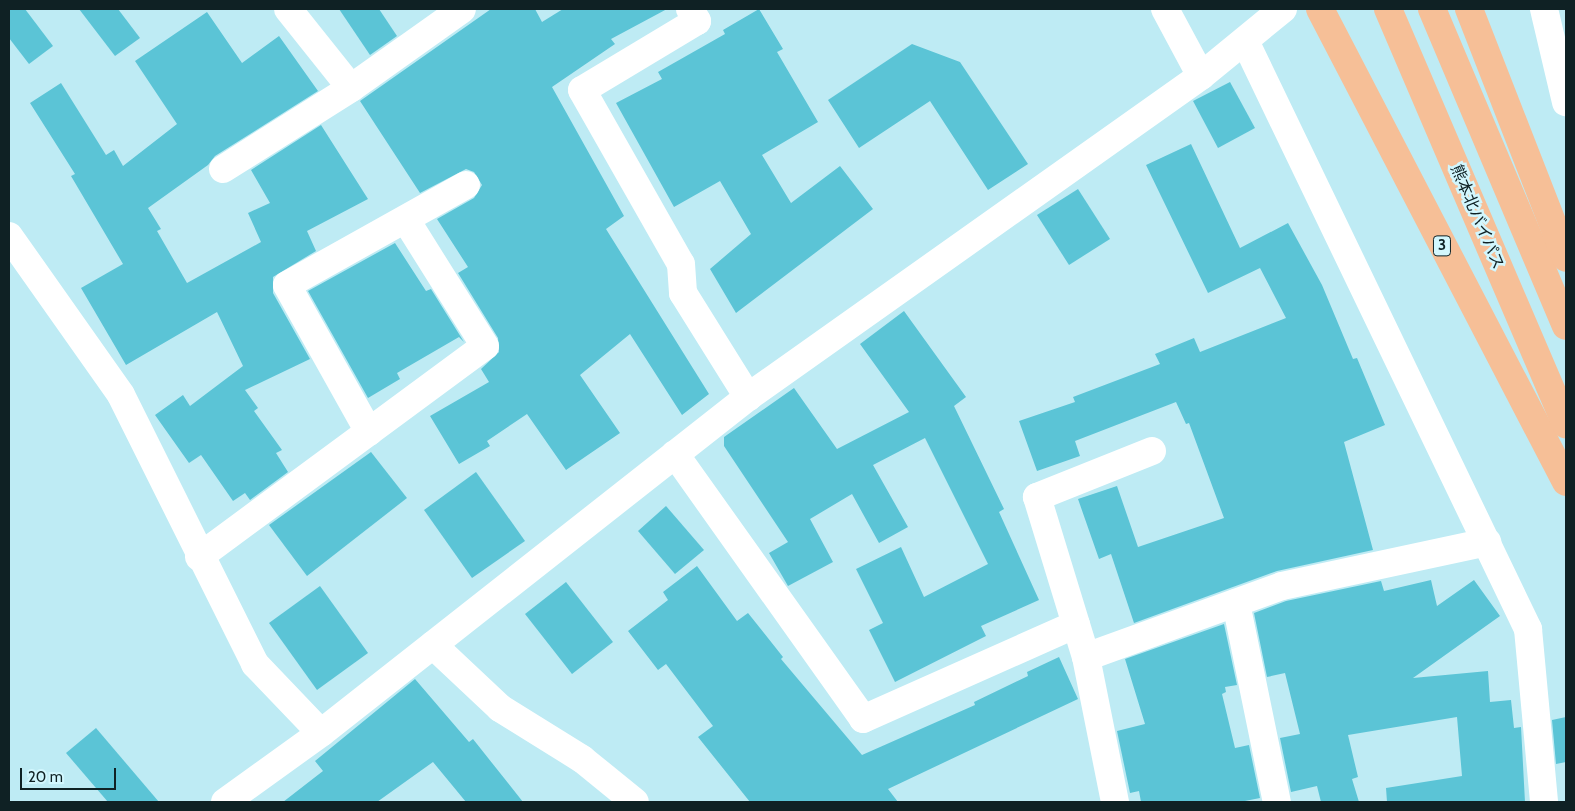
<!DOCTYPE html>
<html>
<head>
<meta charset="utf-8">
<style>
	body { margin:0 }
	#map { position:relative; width:1575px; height:811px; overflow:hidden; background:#beebf4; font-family:Cabin,"Noto Sans JP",sans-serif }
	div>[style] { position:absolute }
	.building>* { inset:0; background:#5bc4d6 }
	.street>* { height:28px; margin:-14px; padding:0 14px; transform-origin:14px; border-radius:14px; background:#fff }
	.highway>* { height:28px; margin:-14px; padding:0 14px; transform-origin:14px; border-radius:14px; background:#f6bf97 }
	span { translate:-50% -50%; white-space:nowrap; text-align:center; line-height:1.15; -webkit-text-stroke:5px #d2f7fe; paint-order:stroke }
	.shield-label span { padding:1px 4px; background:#d2f7fe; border:1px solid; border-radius:4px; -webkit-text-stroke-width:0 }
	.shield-label { font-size:15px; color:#0f2124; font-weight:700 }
	.street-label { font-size:16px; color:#0f2124 }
	.frame { position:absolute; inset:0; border:10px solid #0f2124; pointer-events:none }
	.scale { position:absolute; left:20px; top:768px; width:96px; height:22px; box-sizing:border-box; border:2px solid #0f2124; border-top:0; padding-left:6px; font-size:15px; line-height:18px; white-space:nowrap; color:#0f2124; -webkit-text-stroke:4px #d2f7fe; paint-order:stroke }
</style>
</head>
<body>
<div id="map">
	<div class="building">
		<i style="clip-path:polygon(9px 9px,25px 9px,53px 46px,29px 64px,9px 38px)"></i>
		<i style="clip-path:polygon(79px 9px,118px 9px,140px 38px,115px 56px)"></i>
		<i style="clip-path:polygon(339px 9px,379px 9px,397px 36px,370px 55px)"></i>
		<i style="clip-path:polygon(491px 9px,535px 9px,542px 22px,563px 9px,667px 9px,611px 39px,615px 44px,552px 87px,624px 216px,606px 229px,709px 394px,682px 415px,630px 334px,580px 375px,620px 433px,566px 470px,527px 414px,487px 441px,490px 446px,459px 464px,430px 416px,489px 382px,481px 369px,499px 352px,498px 338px,458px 273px,468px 267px,437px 219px,474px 198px,482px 185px,474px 172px,466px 169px,420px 193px,360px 101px)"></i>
		<i style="clip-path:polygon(759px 9px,783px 49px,777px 52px,818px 122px,762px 155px,791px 203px,840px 166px,873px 209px,736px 313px,710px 269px,751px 234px,720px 181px,674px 207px,616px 103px,662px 79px,658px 72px,725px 34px,723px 30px)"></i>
		<i style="clip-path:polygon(207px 12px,242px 63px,279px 36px,318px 91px,215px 156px,208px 165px,148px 208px,161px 229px,157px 231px,187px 283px,261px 242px,248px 213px,270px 203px,251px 170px,321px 125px,368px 199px,307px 231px,316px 251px,273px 277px,273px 293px,310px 359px,245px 390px,258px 408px,254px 411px,282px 450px,276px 453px,288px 472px,250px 500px,245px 493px,233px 501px,201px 455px,189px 463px,155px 415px,183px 395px,190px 406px,243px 366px,217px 312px,126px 365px,81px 288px,123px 264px,71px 176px,75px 174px,30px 103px,61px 83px,106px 155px,114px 150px,123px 166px,177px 124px,135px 61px)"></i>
		<i style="clip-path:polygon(912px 44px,960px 62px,1028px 164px,988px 190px,930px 101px,859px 148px,828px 100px)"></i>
		<i style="clip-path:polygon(1230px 82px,1255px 128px,1218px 148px,1193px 101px)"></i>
		<i style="clip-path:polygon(1191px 144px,1240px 248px,1288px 223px,1322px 285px,1353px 359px,1357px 358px,1385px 425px,1344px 442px,1373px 550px,1277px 571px,1134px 623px,1111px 554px,1099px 559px,1078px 499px,1117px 486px,1138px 547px,1224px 518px,1189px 423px,1186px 424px,1176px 402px,1075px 441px,1080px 456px,1037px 471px,1019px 421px,1075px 402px,1073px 397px,1160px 364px,1155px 354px,1194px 338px,1200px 352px,1286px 318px,1260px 268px,1208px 293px,1146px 165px)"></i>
		<i style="clip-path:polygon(1078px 189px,1110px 239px,1069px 265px,1037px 215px)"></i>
		<i style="clip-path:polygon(395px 243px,426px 291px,431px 289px,464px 342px,459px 337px,397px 373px,400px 379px,368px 398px,308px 291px)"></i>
		<i style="clip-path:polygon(904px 311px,966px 397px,954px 406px,1004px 509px,999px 512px,1039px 600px,981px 626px,986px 636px,895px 682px,869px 630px,883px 623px,856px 569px,901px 547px,924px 597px,988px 564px,925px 438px,873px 465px,908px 527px,879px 543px,852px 494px,810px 519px,833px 562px,788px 586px,769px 553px,788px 542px,724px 446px,724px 437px,794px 388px,837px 449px,909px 412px,860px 344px)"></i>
		<i style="clip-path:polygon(371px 452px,407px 498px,307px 576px,269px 525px)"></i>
		<i style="clip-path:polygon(476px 472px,525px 541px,472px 578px,424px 510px)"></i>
		<i style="clip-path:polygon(666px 506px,704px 550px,675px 574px,638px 531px)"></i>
		<i style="clip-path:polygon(697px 566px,737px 621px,748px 613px,783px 657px,781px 659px,862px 755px,975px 705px,974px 702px,1028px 676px,1027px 672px,1059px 657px,1078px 699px,888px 789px,898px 802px,750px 802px,698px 737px,713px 726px,666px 664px,658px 670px,628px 631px,668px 600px,663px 592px)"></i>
		<i style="clip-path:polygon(1431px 580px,1437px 606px,1474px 580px,1500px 616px,1413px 678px,1488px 671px,1490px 702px,1511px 700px,1514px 728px,1521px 727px,1525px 802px,1387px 802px,1386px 788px,1462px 776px,1457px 717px,1348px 735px,1358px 777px,1352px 779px,1359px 802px,1321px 802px,1317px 786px,1291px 792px,1280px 738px,1300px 734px,1285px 673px,1267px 677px,1254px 613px,1286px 601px,1381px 581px,1384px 591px)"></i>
		<i style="clip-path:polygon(566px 582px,613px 642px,572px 674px,525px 614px)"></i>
		<i style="clip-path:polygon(320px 586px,368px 653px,317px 690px,269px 623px)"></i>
		<i style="clip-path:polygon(1224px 624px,1237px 685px,1225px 687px,1226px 692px,1222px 694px,1235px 748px,1249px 745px,1260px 798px,1240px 802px,1141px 802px,1139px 791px,1130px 793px,1117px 731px,1145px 724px,1125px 659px)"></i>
		<i style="clip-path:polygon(415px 679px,469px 742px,473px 739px,523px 802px,466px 802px,433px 762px,377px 802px,283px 802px,323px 771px,315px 761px)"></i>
		<i style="clip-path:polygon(1566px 717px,1566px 762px,1556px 764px,1552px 720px)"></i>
		<i style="clip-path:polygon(96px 728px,159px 802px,108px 802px,66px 753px)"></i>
	</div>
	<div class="street">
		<i style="left:288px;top:9px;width:101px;rotate:51.4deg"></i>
		<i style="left:351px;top:88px;width:136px;rotate:-35.4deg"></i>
		<i style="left:690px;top:9px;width:14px;rotate:60deg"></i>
		<i style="left:697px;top:21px;width:134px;rotate:149deg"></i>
		<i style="left:582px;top:90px;width:200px;rotate:60.4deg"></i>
		<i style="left:681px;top:264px;width:29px;rotate:86deg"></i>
		<i style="left:683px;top:293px;width:123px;rotate:58deg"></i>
		<i style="left:1165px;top:9px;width:76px;rotate:61.8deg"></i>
		<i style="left:1544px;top:9px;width:96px;rotate:76.7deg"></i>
		<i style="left:1245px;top:41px;width:653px;rotate:64.3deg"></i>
		<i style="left:1528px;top:629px;width:174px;rotate:84.7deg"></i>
		<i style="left:223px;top:169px;width:151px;rotate:-32.3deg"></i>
		<i style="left:9px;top:236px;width:194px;rotate:54.8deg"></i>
		<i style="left:121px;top:395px;width:301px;rotate:63.5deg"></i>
		<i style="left:255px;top:664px;width:95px;rotate:46.3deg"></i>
		<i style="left:369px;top:432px;width:168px;rotate:-119.2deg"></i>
		<i style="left:287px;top:285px;width:205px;rotate:-29.2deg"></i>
		<i style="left:1152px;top:451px;width:124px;rotate:158.2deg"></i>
		<i style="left:1037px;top:497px;width:167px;rotate:73deg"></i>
		<i style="left:1086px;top:657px;width:208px;rotate:-19.9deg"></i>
		<i style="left:1282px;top:586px;width:210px;rotate:-12.1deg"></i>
		<i style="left:675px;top:454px;width:325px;rotate:54.6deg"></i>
		<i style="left:863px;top:719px;width:233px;rotate:-24deg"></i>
		<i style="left:199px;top:557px;width:355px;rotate:-36.4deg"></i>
		<i style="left:485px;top:346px;width:149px;rotate:-122.1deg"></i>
		<i style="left:1236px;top:603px;width:203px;rotate:78.4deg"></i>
		<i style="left:433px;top:645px;width:92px;rotate:43.2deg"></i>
		<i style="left:500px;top:708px;width:97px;rotate:31.9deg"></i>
		<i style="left:582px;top:759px;width:68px;rotate:39.1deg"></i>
		<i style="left:1086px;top:657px;width:148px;rotate:78.7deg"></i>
		<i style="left:225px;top:802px;width:118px;rotate:-35.7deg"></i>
		<i style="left:321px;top:733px;width:543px;rotate:-38.2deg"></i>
		<i style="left:748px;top:397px;width:555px;rotate:-35.32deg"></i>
		<i style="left:1201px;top:76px;width:106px;rotate:-39.3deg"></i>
	</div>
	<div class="highway">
		<i style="left:1320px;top:9px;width:533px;rotate:62.52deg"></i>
		<i style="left:1388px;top:9px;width:452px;rotate:66.8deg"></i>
		<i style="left:1432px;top:9px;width:344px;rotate:67.1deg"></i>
		<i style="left:1469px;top:9px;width:267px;rotate:68.7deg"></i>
	</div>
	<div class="shield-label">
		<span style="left:1442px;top:246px">3</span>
	</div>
	<div class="street-label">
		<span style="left:1477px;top:217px;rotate:67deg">熊本北バイパス</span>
	</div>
	<div class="frame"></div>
	<div class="scale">20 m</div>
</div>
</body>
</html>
